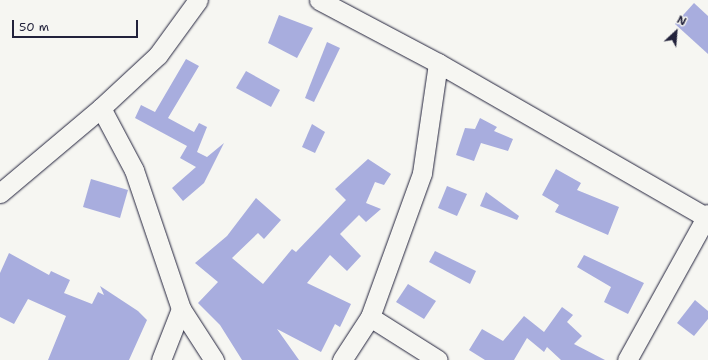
<!DOCTYPE html>
<html>
<head>
<meta charset="utf-8">
<style>
	body { margin:0 }
	#map { position:relative; width:708px; height:360px; overflow:hidden; background:#f6f6f2; font-family:"Shantell Sans",sans-serif }
	div>[style] { position:absolute }
	.building>* { inset:0; background:#a8adde }
	.roads { filter:drop-shadow(0 0 1px #22223b) drop-shadow(0 0 1px #22223b) }
	.street>* { height:19px; margin:-9.5px; padding:0 9.5px; transform-origin:9.5px; border-radius:9.5px; background:#f6f6f2 }
	span { translate:-50% -50%; white-space:nowrap; text-align:center; line-height:1.15; -webkit-text-stroke:3px #f6f6f2; paint-order:stroke }
	.north { position:absolute; left:656px; top:12px; width:40px; height:40px; -webkit-text-stroke:3px #f6f6f2; paint-order:stroke; rotate:26deg; font-size:11px; font-weight:700; line-height:16px; text-align:center; color:#22223b }
	.north::after { content:''; display:block; margin:auto; width:14px; height:18px; background:#22223b; clip-path:polygon(50% 0,100% 100%,50% 72%,0 100%) }
	.scale { position:absolute; left:12px; top:20px; width:126px; height:18px; box-sizing:border-box; border:2px solid #22223b; border-top:0; padding-left:5px; font-size:12px; line-height:14px; white-space:nowrap; color:#22223b; -webkit-text-stroke:3px #f6f6f2; paint-order:stroke }
</style>
</head>
<body>
<div id="map">
	<div class="building">
		<i style="clip-path:polygon(694px 3px,708px 16px,708px 54px,675px 24px)"></i>
		<i style="clip-path:polygon(279px 15px,313px 28px,297px 58px,268px 43px)"></i>
		<i style="clip-path:polygon(327px 42px,340px 48px,314px 102px,305px 98px)"></i>
		<i style="clip-path:polygon(186px 59px,199px 66px,168px 118px,194px 132px,199px 123px,207px 127px,197px 152px,207px 157px,224px 143px,204px 183px,183px 201px,172px 188px,196px 167px,180px 158px,187px 146px,135px 118px,141px 105px,155px 112px)"></i>
		<i style="clip-path:polygon(246px 71px,280px 90px,271px 107px,236px 88px)"></i>
		<i style="clip-path:polygon(480px 118px,497px 127px,494px 131px,513px 139px,508px 151px,481px 143px,474px 161px,456px 155px,465px 128px,475px 129px)"></i>
		<i style="clip-path:polygon(312px 124px,325px 132px,315px 153px,302px 147px)"></i>
		<i style="clip-path:polygon(368px 159px,391px 174px,384px 185px,375px 182px,366px 203px,381px 209px,366px 222px,359px 215px,340px 234px,361px 256px,347px 271px,330px 255px,307px 283px,351px 304px,340px 327px,335px 324px,321px 352px,277px 329px,299px 360px,242px 360px,220px 325px,198px 303px,218px 282px,195px 263px,227px 236px,256px 198px,281px 220px,264px 239px,258px 233px,232px 258px,263px 284px,292px 249px,296px 252px,346px 200px,335px 189px)"></i>
		<i style="clip-path:polygon(556px 169px,581px 183px,577px 190px,619px 207px,608px 235px,555px 212px,559px 205px,542px 195px)"></i>
		<i style="clip-path:polygon(91px 179px,128px 190px,120px 218px,83px 207px)"></i>
		<i style="clip-path:polygon(447px 186px,467px 194px,457px 216px,438px 208px)"></i>
		<i style="clip-path:polygon(486px 192px,519px 216px,517px 220px,480px 206px)"></i>
		<i style="clip-path:polygon(435px 251px,476px 271px,470px 284px,429px 262px)"></i>
		<i style="clip-path:polygon(9px 253px,49px 275px,51px 271px,70px 280px,64px 293px,92px 304px,98px 292px,104px 295px,100px 286px,138px 311px,147px 320px,129px 360px,48px 360px,66px 316px,28px 299px,14px 324px,0 317px,0 273px)"></i>
		<i style="clip-path:polygon(584px 255px,644px 283px,628px 314px,604px 302px,611px 287px,577px 267px)"></i>
		<i style="clip-path:polygon(408px 284px,436px 301px,424px 319px,396px 302px)"></i>
		<i style="clip-path:polygon(695px 300px,708px 311px,708px 319px,694px 336px,677px 323px)"></i>
		<i style="clip-path:polygon(562px 307px,573px 315px,567px 322px,582px 336px,574px 344px,605px 360px,561px 360px,547px 347px,544px 352px,527px 338px,514px 360px,485px 360px,469px 350px,482px 329px,503px 341px,524px 316px,544px 332px)"></i>
	</div>
	<div class="roads">
		<div class="street">
			<i style="left:319px;top:0;width:135px;rotate:27.9deg"></i>
			<i style="left:438px;top:63px;width:309px;rotate:29.9deg"></i>
			<i style="left:101px;top:108px;width:70px;rotate:62deg"></i>
			<i style="left:134px;top:170px;width:147px;rotate:71.3deg"></i>
			<i style="left:181px;top:309px;width:61px;rotate:57.1deg"></i>
			<i style="left:0;top:193px;width:132px;rotate:-40.1deg"></i>
			<i style="left:101px;top:108px;width:78px;rotate:-42.9deg"></i>
			<i style="left:158px;top:55px;width:68px;rotate:-54deg"></i>
			<i style="left:370px;top:317px;width:80px;rotate:32.3deg"></i>
			<i style="left:161px;top:360px;width:55px;rotate:-68.6deg"></i>
			<i style="left:342px;top:360px;width:51px;rotate:-56.9deg"></i>
			<i style="left:370px;top:317px;width:153px;rotate:-70.1deg"></i>
			<i style="left:422px;top:173px;width:111px;rotate:-81.7deg"></i>
			<i style="left:627px;top:360px;width:167px;rotate:-61deg"></i>
		</div>
	</div>
	<div class="north">N</div>
	<div class="scale">50 m</div>
</div>
</body>
</html>
